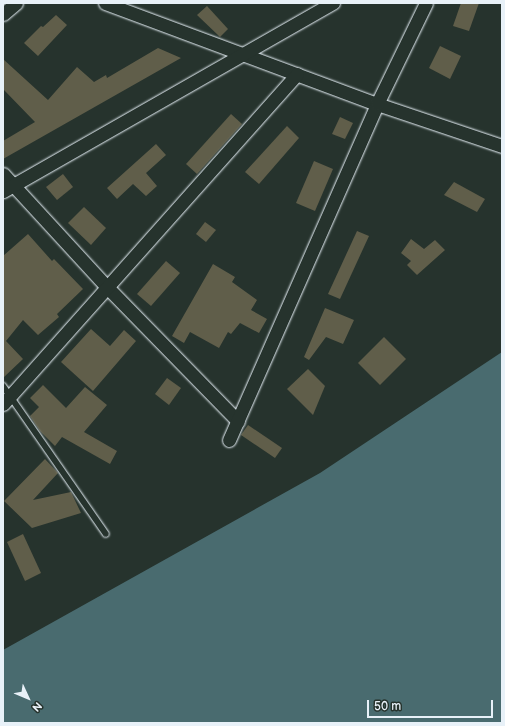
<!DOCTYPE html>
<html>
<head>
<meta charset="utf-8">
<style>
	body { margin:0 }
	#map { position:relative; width:505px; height:726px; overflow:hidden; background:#26332d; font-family:"Balsamiq Sans",sans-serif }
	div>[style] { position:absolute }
	.water>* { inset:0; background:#496b6f }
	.building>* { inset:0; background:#605e4a }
	.roads { filter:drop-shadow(0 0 1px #e8f1f8) drop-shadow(0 0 1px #e8f1f8) }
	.lane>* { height:6px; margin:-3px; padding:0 3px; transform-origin:3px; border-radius:3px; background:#26332d }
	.street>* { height:13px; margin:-6.5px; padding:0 6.5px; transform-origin:6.5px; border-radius:6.5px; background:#26332d }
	span { translate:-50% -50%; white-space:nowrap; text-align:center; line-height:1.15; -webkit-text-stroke:3px #26332d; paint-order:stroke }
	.frame { position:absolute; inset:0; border:4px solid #e8f1f8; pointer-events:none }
	.north { position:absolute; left:8px; top:678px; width:40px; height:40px; -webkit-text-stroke:3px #26332d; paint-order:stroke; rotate:134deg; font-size:11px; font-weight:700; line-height:16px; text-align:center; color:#e8f1f8 }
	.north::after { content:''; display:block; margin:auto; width:14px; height:18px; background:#e8f1f8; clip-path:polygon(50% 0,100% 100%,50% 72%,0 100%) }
	.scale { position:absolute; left:367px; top:700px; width:126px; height:18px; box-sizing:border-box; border:2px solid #e8f1f8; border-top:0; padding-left:5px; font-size:12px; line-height:14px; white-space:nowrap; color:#e8f1f8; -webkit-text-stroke:3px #26332d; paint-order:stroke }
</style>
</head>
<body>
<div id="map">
	<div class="water">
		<i style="clip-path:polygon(502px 352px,502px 723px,3px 723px,3px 650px,320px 473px)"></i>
	</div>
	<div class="building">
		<i style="clip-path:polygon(461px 3px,479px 3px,469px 31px,453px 26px)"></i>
		<i style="clip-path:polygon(207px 6px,228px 29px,220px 37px,197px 15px)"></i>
		<i style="clip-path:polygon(56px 15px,67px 25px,38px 56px,24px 43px,41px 26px,43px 27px)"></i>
		<i style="clip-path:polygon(440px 46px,461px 56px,450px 79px,429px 68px)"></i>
		<i style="clip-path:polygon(158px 48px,181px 58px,3px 159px,3px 141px,35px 122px,3px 89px,3px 59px,48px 100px,77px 67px,94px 82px,106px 75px,107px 78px)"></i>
		<i style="clip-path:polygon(231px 114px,242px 124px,197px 174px,186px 164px)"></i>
		<i style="clip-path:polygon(340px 117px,353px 123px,345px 139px,332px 134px)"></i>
		<i style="clip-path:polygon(287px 126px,299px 138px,259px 184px,245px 172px)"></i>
		<i style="clip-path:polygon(156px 144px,166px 155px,146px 173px,157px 186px,146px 196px,133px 184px,117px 199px,107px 188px)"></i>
		<i style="clip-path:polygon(314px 161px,333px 169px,315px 211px,296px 203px)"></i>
		<i style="clip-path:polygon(63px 174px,73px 187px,57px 200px,46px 187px)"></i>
		<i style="clip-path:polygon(454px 182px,485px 199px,477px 212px,444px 195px)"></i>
		<i style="clip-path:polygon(84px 207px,106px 228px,91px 245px,68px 223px)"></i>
		<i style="clip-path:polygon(205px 222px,216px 230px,206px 242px,196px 234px)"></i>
		<i style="clip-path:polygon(357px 231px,369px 236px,340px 299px,328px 294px)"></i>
		<i style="clip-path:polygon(28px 234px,52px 261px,54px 259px,83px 289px,57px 314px,59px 317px,38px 335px,23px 320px,6px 341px,23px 359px,3px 378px,3px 256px)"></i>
		<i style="clip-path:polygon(411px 239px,424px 249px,435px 240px,445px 250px,417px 275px,407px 265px,411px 261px,401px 253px)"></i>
		<i style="clip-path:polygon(166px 261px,180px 273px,151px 306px,137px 294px)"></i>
		<i style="clip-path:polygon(213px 264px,235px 277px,232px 282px,257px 300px,251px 310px,267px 319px,259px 333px,240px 323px,231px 334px,228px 332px,219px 348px,190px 332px,184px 343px,172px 336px)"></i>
		<i style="clip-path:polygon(325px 308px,354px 320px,343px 344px,326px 337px,309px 360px,304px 357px)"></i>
		<i style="clip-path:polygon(91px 329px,110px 346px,124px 330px,136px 341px,93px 391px,61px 362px)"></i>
		<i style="clip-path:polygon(384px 337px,406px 359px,380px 385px,358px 363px)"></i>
		<i style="clip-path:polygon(308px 369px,325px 386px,313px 415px,287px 389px)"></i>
		<i style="clip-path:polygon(167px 378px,181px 388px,169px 405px,155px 394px)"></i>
		<i style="clip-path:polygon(43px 385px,66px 408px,85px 387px,107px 405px,84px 432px,117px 451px,110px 464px,62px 437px,55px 446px,40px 431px,30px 416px,39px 407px,30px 398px)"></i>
		<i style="clip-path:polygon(248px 425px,282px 448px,275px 458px,241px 435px)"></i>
		<i style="clip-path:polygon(45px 459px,58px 473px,33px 500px,71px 492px,81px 513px,32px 528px,4px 501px)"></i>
		<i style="clip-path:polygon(23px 534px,41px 573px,25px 581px,7px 542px)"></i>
	</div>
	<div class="roads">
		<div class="lane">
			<i style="left:3px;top:386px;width:180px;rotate:55.2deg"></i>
		</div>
		<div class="street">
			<i style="left:105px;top:3px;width:290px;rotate:20.4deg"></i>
			<i style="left:377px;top:104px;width:132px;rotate:18.6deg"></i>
			<i style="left:3px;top:14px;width:17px;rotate:-40deg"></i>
			<i style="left:3px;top:174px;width:155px;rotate:47.4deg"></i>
			<i style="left:108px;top:288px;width:186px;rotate:45.7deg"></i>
			<i style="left:3px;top:191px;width:380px;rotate:-29.7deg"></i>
			<i style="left:3px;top:404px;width:442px;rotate:-48.3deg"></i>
			<i style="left:229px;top:440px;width:367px;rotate:-66.2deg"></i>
			<i style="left:377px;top:104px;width:112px;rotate:-64.1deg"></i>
		</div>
	</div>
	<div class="frame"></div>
	<div class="north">N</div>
	<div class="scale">50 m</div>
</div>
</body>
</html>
